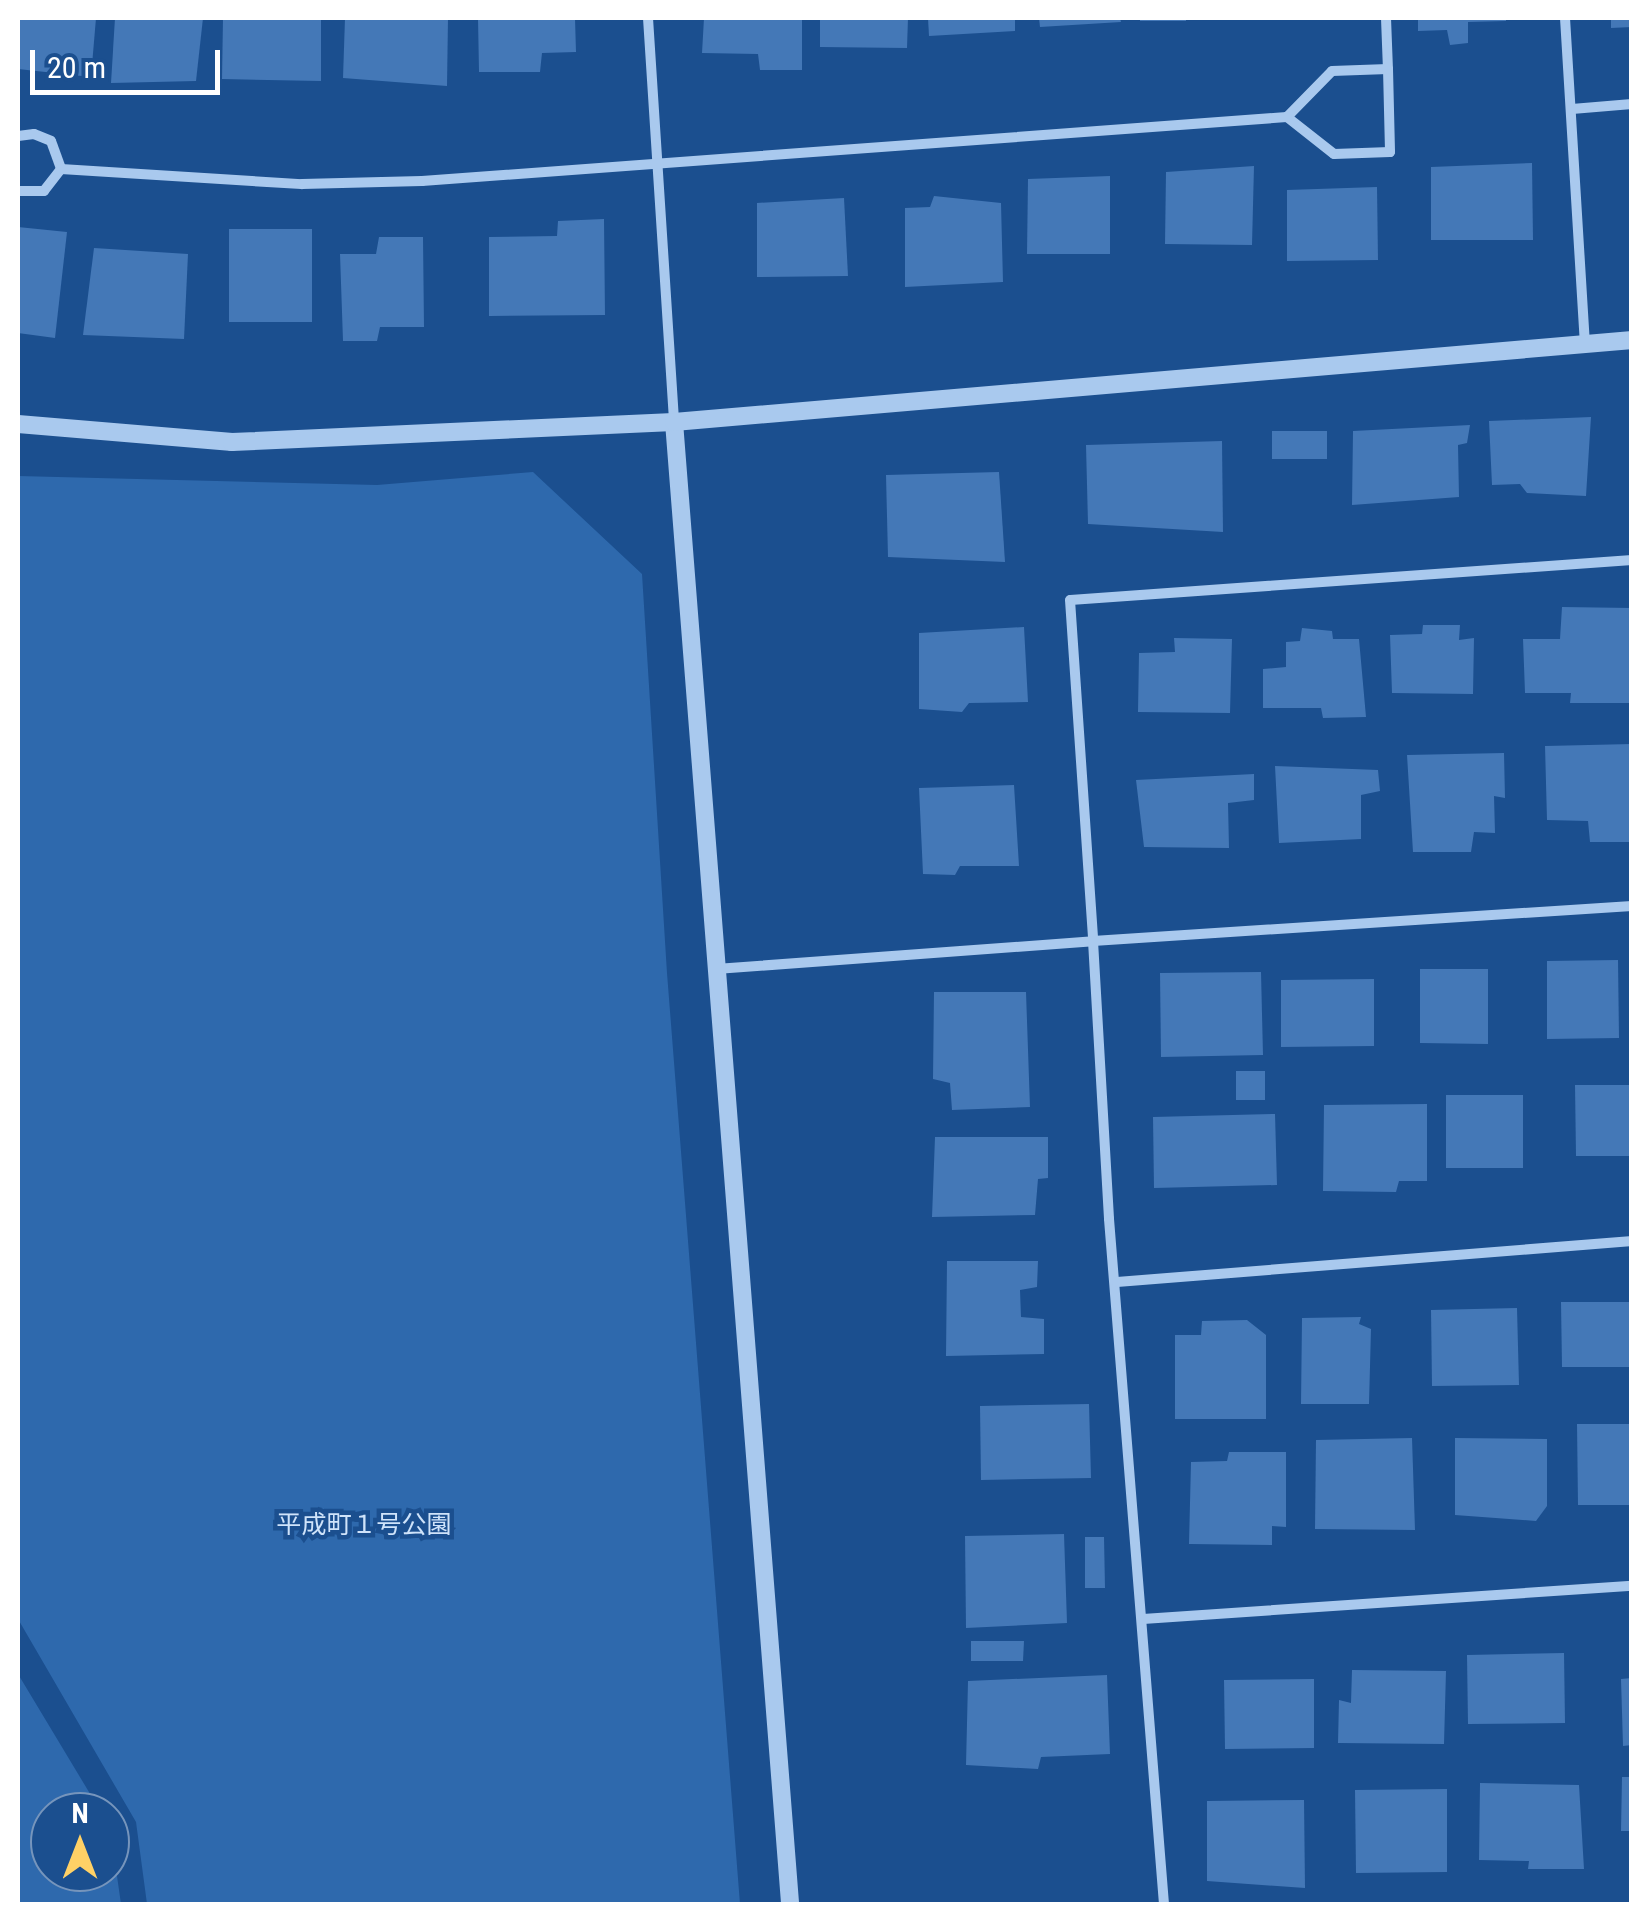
<!DOCTYPE html>
<html>
<head>
<meta charset="utf-8">
<style>
	body { margin:0 }
	#map { position:relative; width:1649px; height:1922px; overflow:hidden; background:#1b4f8f; font-family:"Roboto Condensed","Noto Sans JP",sans-serif }
	div>[style] { position:absolute }
	.green>* { inset:0; background:#2e69ad }
	.building>* { inset:0; background:#4478b7 }
	.minor>* { height:10px; margin:-5px; padding:0 5px; transform-origin:5px; border-radius:5px; background:#a9c9ee }
	.tertiary>* { height:18px; margin:-9px; padding:0 9px; transform-origin:9px; border-radius:9px; background:#a9c9ee }
	span { translate:-50% -50%; white-space:nowrap; text-align:center; line-height:1.15; -webkit-text-stroke:9px #1b4f8f; paint-order:stroke }
	.park-label { font-size:25px; color:#cfe3fa }
	.frame { position:absolute; inset:0; border:20px solid #fff; pointer-events:none }
	.north { position:absolute; left:30px; top:1792px; width:100px; height:100px; box-sizing:border-box; background:#1b4f8f; border:2px solid #7695bc; border-radius:50%; rotate:0deg; font-size:28px; font-weight:700; line-height:40px; text-align:center; color:#fff }
	.north::after { content:''; display:block; margin:auto; width:35px; height:45px; background:#ffd166; clip-path:polygon(50% 0,100% 100%,50% 72%,0 100%) }
	.scale { position:absolute; left:30px; top:50px; width:190px; height:45px; box-sizing:border-box; border:5px solid #fff; border-top:0; padding-left:12px; font-size:30px; line-height:35px; white-space:nowrap; color:#fff; -webkit-text-stroke:8px #1b4f8f; paint-order:stroke }
</style>
</head>
<body>
<div id="map">
	<div class="green">
		<i style="clip-path:polygon(533px 472px,642px 574px,667px 973px,740px 1904px,147px 1904px,136px 1822px,18px 1619px,18px 476px,377px 485px)"></i>
		<i style="clip-path:polygon(18px 1674px,101px 1812px,50px 1812px,50px 1872px,110px 1872px,110px 1827px,121px 1904px,18px 1904px)"></i>
	</div>
	<div class="building">
		<i style="clip-path:polygon(18px 18px,96px 18px,91px 77px,18px 69px)"></i>
		<i style="clip-path:polygon(115px 18px,203px 18px,196px 81px,111px 83px)"></i>
		<i style="clip-path:polygon(223px 18px,321px 18px,321px 81px,222px 79px)"></i>
		<i style="clip-path:polygon(345px 18px,448px 18px,447px 86px,343px 78px)"></i>
		<i style="clip-path:polygon(478px 18px,575px 18px,576px 52px,542px 53px,540px 72px,479px 72px)"></i>
		<i style="clip-path:polygon(704px 18px,802px 18px,802px 70px,760px 70px,758px 54px,702px 53px)"></i>
		<i style="clip-path:polygon(820px 18px,908px 18px,907px 48px,820px 47px)"></i>
		<i style="clip-path:polygon(928px 18px,1015px 18px,1015px 31px,929px 36px)"></i>
		<i style="clip-path:polygon(1039px 18px,1120px 18px,1121px 22px,1040px 27px)"></i>
		<i style="clip-path:polygon(1140px 18px,1186px 18px,1186px 21px,1140px 21px)"></i>
		<i style="clip-path:polygon(1418px 18px,1506px 18px,1506px 21px,1468px 22px,1468px 43px,1450px 45px,1447px 30px,1418px 31px)"></i>
		<i style="clip-path:polygon(1611px 18px,1632px 18px,1632px 27px,1611px 28px)"></i>
		<i style="clip-path:polygon(1532px 163px,1533px 240px,1431px 240px,1431px 167px)"></i>
		<i style="clip-path:polygon(1254px 166px,1252px 245px,1165px 244px,1166px 172px)"></i>
		<i style="clip-path:polygon(1110px 176px,1110px 254px,1027px 254px,1028px 179px)"></i>
		<i style="clip-path:polygon(1377px 187px,1378px 260px,1287px 261px,1287px 190px)"></i>
		<i style="clip-path:polygon(934px 196px,1001px 203px,1003px 282px,905px 287px,905px 208px,930px 207px)"></i>
		<i style="clip-path:polygon(844px 198px,848px 276px,757px 277px,757px 203px)"></i>
		<i style="clip-path:polygon(604px 219px,605px 315px,489px 316px,489px 237px,557px 236px,558px 221px)"></i>
		<i style="clip-path:polygon(18px 227px,67px 232px,55px 338px,18px 333px)"></i>
		<i style="clip-path:polygon(229px 229px,312px 229px,312px 322px,229px 322px)"></i>
		<i style="clip-path:polygon(379px 237px,423px 237px,424px 327px,380px 327px,377px 341px,343px 341px,340px 254px,376px 254px)"></i>
		<i style="clip-path:polygon(94px 248px,188px 254px,184px 339px,83px 335px)"></i>
		<i style="clip-path:polygon(1591px 417px,1586px 496px,1527px 493px,1520px 484px,1492px 485px,1489px 421px)"></i>
		<i style="clip-path:polygon(1470px 425px,1467px 443px,1458px 445px,1459px 497px,1352px 505px,1353px 431px)"></i>
		<i style="clip-path:polygon(1272px 431px,1327px 431px,1327px 459px,1272px 459px)"></i>
		<i style="clip-path:polygon(1222px 441px,1223px 532px,1088px 524px,1086px 445px)"></i>
		<i style="clip-path:polygon(999px 472px,1005px 562px,888px 557px,886px 475px)"></i>
		<i style="clip-path:polygon(1562px 607px,1632px 608px,1632px 703px,1570px 703px,1571px 693px,1525px 693px,1523px 639px,1560px 639px)"></i>
		<i style="clip-path:polygon(1423px 625px,1460px 625px,1459px 640px,1474px 638px,1473px 694px,1392px 693px,1390px 635px,1422px 634px)"></i>
		<i style="clip-path:polygon(1024px 627px,1028px 702px,969px 703px,962px 712px,919px 709px,919px 633px)"></i>
		<i style="clip-path:polygon(1302px 628px,1332px 631px,1333px 639px,1359px 639px,1366px 717px,1323px 718px,1321px 708px,1263px 708px,1263px 669px,1286px 667px,1286px 642px,1300px 641px)"></i>
		<i style="clip-path:polygon(1174px 638px,1232px 639px,1230px 713px,1138px 712px,1139px 653px,1175px 652px)"></i>
		<i style="clip-path:polygon(1632px 744px,1632px 842px,1590px 842px,1588px 821px,1547px 820px,1545px 746px)"></i>
		<i style="clip-path:polygon(1504px 753px,1505px 798px,1494px 796px,1495px 833px,1474px 832px,1471px 852px,1413px 852px,1407px 755px)"></i>
		<i style="clip-path:polygon(1275px 766px,1378px 770px,1380px 791px,1361px 795px,1361px 839px,1279px 843px)"></i>
		<i style="clip-path:polygon(1254px 774px,1254px 800px,1228px 803px,1229px 848px,1144px 847px,1136px 780px)"></i>
		<i style="clip-path:polygon(1014px 785px,1019px 866px,960px 866px,955px 875px,923px 874px,919px 788px)"></i>
		<i style="clip-path:polygon(1618px 960px,1619px 1038px,1547px 1039px,1547px 961px)"></i>
		<i style="clip-path:polygon(1420px 969px,1488px 969px,1488px 1044px,1420px 1043px)"></i>
		<i style="clip-path:polygon(1261px 972px,1263px 1055px,1161px 1057px,1160px 973px)"></i>
		<i style="clip-path:polygon(1374px 979px,1374px 1046px,1281px 1047px,1281px 980px)"></i>
		<i style="clip-path:polygon(934px 992px,1026px 992px,1030px 1107px,952px 1110px,950px 1083px,933px 1079px)"></i>
		<i style="clip-path:polygon(1236px 1071px,1265px 1071px,1265px 1100px,1236px 1100px)"></i>
		<i style="clip-path:polygon(1575px 1085px,1632px 1085px,1632px 1156px,1576px 1156px)"></i>
		<i style="clip-path:polygon(1446px 1095px,1523px 1095px,1523px 1168px,1446px 1168px)"></i>
		<i style="clip-path:polygon(1427px 1104px,1427px 1181px,1399px 1181px,1396px 1192px,1323px 1191px,1324px 1105px)"></i>
		<i style="clip-path:polygon(1275px 1114px,1277px 1185px,1154px 1188px,1153px 1117px)"></i>
		<i style="clip-path:polygon(935px 1137px,1048px 1137px,1048px 1178px,1038px 1179px,1035px 1215px,932px 1217px)"></i>
		<i style="clip-path:polygon(947px 1261px,1038px 1261px,1037px 1287px,1020px 1290px,1021px 1317px,1044px 1319px,1044px 1354px,946px 1356px)"></i>
		<i style="clip-path:polygon(1561px 1302px,1632px 1302px,1632px 1367px,1562px 1367px)"></i>
		<i style="clip-path:polygon(1517px 1308px,1519px 1385px,1432px 1386px,1431px 1310px)"></i>
		<i style="clip-path:polygon(1361px 1317px,1359px 1324px,1371px 1329px,1369px 1404px,1301px 1404px,1302px 1318px)"></i>
		<i style="clip-path:polygon(1247px 1320px,1266px 1335px,1266px 1419px,1175px 1419px,1175px 1335px,1201px 1335px,1202px 1321px)"></i>
		<i style="clip-path:polygon(1089px 1404px,1091px 1478px,981px 1480px,980px 1406px)"></i>
		<i style="clip-path:polygon(1577px 1424px,1632px 1424px,1632px 1505px,1578px 1505px)"></i>
		<i style="clip-path:polygon(1412px 1438px,1415px 1530px,1315px 1529px,1316px 1440px)"></i>
		<i style="clip-path:polygon(1455px 1438px,1547px 1439px,1547px 1506px,1536px 1521px,1455px 1515px)"></i>
		<i style="clip-path:polygon(1229px 1452px,1286px 1452px,1286px 1527px,1272px 1526px,1272px 1545px,1189px 1544px,1191px 1462px,1227px 1461px)"></i>
		<i style="clip-path:polygon(1064px 1534px,1067px 1623px,966px 1628px,965px 1536px)"></i>
		<i style="clip-path:polygon(1085px 1537px,1104px 1537px,1105px 1588px,1085px 1588px)"></i>
		<i style="clip-path:polygon(971px 1641px,1024px 1641px,1023px 1661px,971px 1661px)"></i>
		<i style="clip-path:polygon(1564px 1653px,1565px 1723px,1468px 1724px,1467px 1655px)"></i>
		<i style="clip-path:polygon(1352px 1670px,1446px 1671px,1444px 1744px,1338px 1743px,1339px 1700px,1351px 1703px)"></i>
		<i style="clip-path:polygon(1107px 1675px,1110px 1754px,1041px 1757px,1038px 1769px,966px 1765px,968px 1681px)"></i>
		<i style="clip-path:polygon(1632px 1678px,1632px 1745px,1623px 1746px,1621px 1679px)"></i>
		<i style="clip-path:polygon(1314px 1679px,1314px 1748px,1225px 1749px,1224px 1680px)"></i>
		<i style="clip-path:polygon(1622px 1777px,1632px 1777px,1632px 1831px,1621px 1831px)"></i>
		<i style="clip-path:polygon(1480px 1783px,1579px 1785px,1584px 1869px,1528px 1869px,1529px 1861px,1479px 1860px)"></i>
		<i style="clip-path:polygon(1447px 1789px,1447px 1872px,1356px 1873px,1355px 1790px)"></i>
		<i style="clip-path:polygon(1304px 1800px,1305px 1888px,1207px 1881px,1207px 1801px)"></i>
	</div>
	<div class="minor">
		<i style="left:648px;top:18px;width:405px;rotate:86.3deg"></i>
		<i style="left:1386px;top:18px;width:51px;rotate:87.8deg"></i>
		<i style="left:1388px;top:69px;width:83px;rotate:88.6deg"></i>
		<i style="left:1390px;top:152px;width:56px;rotate:178deg"></i>
		<i style="left:1334px;top:154px;width:60px;rotate:-141.8deg"></i>
		<i style="left:1287px;top:117px;width:64px;rotate:-45.6deg"></i>
		<i style="left:1332px;top:71px;width:56px;rotate:-2deg"></i>
		<i style="left:1565px;top:18px;width:327px;rotate:86.5deg"></i>
		<i style="left:1572px;top:109px;width:60px;rotate:-4.8deg"></i>
		<i style="left:18px;top:136px;width:16px;rotate:-7deg"></i>
		<i style="left:34px;top:134px;width:18px;rotate:22deg"></i>
		<i style="left:51px;top:141px;width:30px;rotate:70deg"></i>
		<i style="left:61px;top:169px;width:28px;rotate:128deg"></i>
		<i style="left:44px;top:191px;width:26px;rotate:180deg"></i>
		<i style="left:61px;top:169px;width:241px;rotate:3.6deg"></i>
		<i style="left:302px;top:184px;width:120px;rotate:-1.4deg"></i>
		<i style="left:422px;top:181px;width:867px;rotate:-4.23deg"></i>
		<i style="left:1632px;top:560px;width:563px;rotate:175.93deg"></i>
		<i style="left:1070px;top:600px;width:342px;rotate:86.1deg"></i>
		<i style="left:1093px;top:941px;width:540px;rotate:-3.72deg"></i>
		<i style="left:716px;top:969px;width:378px;rotate:-4.2deg"></i>
		<i style="left:1093px;top:941px;width:278px;rotate:86.7deg"></i>
		<i style="left:1109px;top:1219px;width:687px;rotate:85.41deg"></i>
		<i style="left:1117px;top:1282px;width:517px;rotate:-4.55deg"></i>
		<i style="left:1143px;top:1619px;width:490px;rotate:-3.9deg"></i>
	</div>
	<div class="tertiary">
		<i style="left:674px;top:422px;width:1487px;rotate:85.52deg"></i>
		<i style="left:18px;top:424px;width:215px;rotate:4.8deg"></i>
		<i style="left:232px;top:442px;width:442px;rotate:-2.6deg"></i>
		<i style="left:674px;top:422px;width:962px;rotate:-4.89deg"></i>
	</div>
	<div class="park-label">
		<span style="left:364px;top:1525px">平成町１号公園</span>
	</div>
	<div class="frame"></div>
	<div class="north">N</div>
	<div class="scale">20 m</div>
</div>
</body>
</html>
